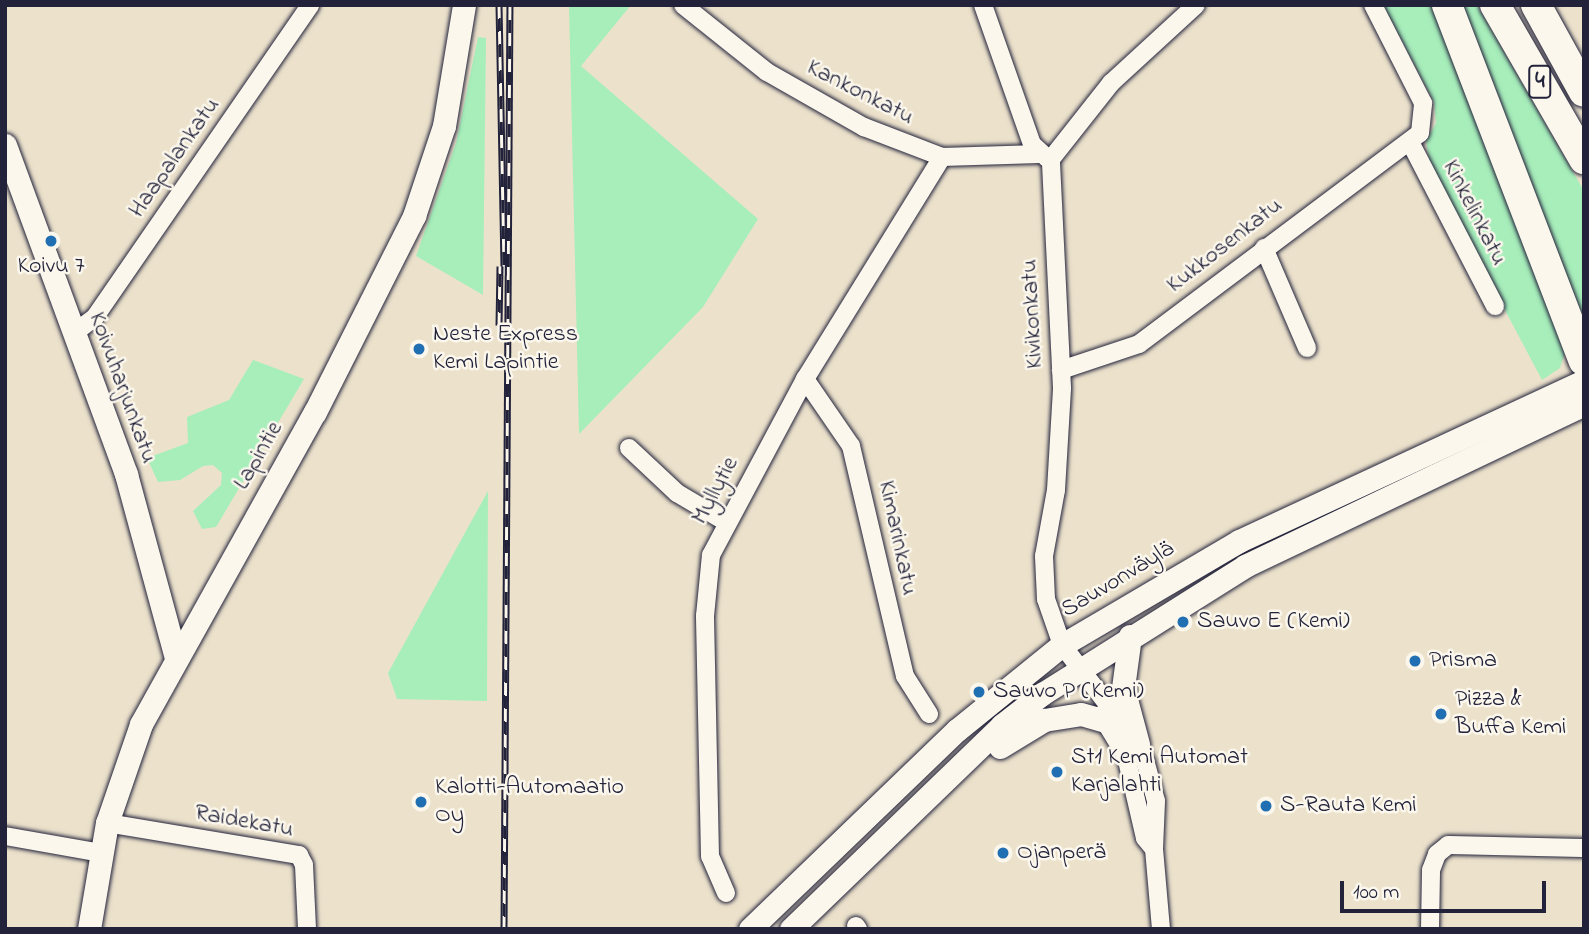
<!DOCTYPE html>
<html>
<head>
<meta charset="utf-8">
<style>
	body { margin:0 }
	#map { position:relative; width:1589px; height:934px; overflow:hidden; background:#ece2cc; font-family:"Indie Flower",sans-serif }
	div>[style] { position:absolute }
	.green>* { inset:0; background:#a7eebb }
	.roads { filter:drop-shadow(0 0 2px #22223b) drop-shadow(0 0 2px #22223b) }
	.street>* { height:18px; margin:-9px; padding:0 9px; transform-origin:9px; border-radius:9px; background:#fbf7ec }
	.secondary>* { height:23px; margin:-11.5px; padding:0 11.5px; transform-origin:11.5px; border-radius:11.5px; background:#fbf7ec }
	.highway>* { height:30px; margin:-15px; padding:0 15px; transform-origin:15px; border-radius:15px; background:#fbf7ec }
	.rail>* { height:7px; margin-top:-3.5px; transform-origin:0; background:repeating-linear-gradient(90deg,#fbf7ec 0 13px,#22223b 0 26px); box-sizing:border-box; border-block:2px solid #22223b }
	.dots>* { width:19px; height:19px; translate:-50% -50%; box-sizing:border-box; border:4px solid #fbf7ec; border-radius:50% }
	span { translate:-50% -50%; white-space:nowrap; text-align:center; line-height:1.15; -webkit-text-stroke:5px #fbf7ec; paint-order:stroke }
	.shield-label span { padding:2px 5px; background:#fbf7ec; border:2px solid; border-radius:5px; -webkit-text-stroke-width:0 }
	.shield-label { font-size:23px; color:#22223b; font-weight:700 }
	.street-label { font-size:24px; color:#22223b }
	.poi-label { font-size:24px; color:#22223b }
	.left { translate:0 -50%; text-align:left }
	.frame { position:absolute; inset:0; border:7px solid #22223b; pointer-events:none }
	.scale { position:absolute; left:1340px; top:881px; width:206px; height:32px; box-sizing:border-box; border:4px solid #22223b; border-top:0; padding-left:9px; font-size:21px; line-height:24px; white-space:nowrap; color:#22223b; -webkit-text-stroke:5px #fbf7ec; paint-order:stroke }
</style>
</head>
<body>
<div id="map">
	<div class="green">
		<i style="clip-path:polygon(569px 5px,631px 5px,581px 66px,758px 219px,703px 307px,579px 434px)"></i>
		<i style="clip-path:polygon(1383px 5px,1434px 5px,1566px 349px,1560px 368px,1542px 380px,1431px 171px,1426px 141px,1436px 123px,1434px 102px)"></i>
		<i style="clip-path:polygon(1455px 5px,1477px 5px,1584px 191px,1584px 329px)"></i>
		<i style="clip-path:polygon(478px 37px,486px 38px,483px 295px,416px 256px,456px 143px)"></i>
		<i style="clip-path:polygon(253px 360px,304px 379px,216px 527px,202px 529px,193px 511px,221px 485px,222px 473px,213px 465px,203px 466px,180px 480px,158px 482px,147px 458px,188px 443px,187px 417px,229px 400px)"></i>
		<i style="clip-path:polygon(488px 491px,487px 701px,397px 699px,388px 673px)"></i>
	</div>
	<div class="roads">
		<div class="street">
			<i style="left:683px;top:5px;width:107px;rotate:38.6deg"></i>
			<i style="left:767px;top:72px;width:112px;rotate:29.6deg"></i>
			<i style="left:864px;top:127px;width:84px;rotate:21deg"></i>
			<i style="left:942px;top:157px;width:97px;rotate:-1.8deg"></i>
			<i style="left:983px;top:5px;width:147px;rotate:70.6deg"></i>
			<i style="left:1032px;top:144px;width:21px;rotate:43deg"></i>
			<i style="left:1410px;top:142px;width:185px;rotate:62.6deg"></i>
			<i style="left:1264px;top:248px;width:109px;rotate:66.7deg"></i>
			<i style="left:74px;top:333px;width:26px;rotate:-37deg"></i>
			<i style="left:95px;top:317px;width:379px;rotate:-55.4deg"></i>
			<i style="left:1061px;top:370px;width:82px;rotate:-18.4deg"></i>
			<i style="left:1139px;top:344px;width:351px;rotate:-36.9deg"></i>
			<i style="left:1420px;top:133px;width:30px;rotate:-84deg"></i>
			<i style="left:1423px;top:103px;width:110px;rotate:-117deg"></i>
			<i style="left:805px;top:379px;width:81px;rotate:55.5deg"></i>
			<i style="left:851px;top:446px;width:236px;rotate:76.8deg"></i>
			<i style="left:905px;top:676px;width:45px;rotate:57.7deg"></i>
			<i style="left:629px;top:448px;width:66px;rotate:43.2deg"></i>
			<i style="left:677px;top:493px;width:57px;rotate:30.6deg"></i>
			<i style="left:1101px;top:715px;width:48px;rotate:58.6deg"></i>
			<i style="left:1126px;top:756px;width:84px;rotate:77deg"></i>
			<i style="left:1145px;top:838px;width:14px;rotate:51deg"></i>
			<i style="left:107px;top:823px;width:195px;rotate:9.5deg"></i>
			<i style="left:299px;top:855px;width:11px;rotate:63deg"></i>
			<i style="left:304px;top:865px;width:64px;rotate:87.3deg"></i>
			<i style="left:5px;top:836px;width:97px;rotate:10deg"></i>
			<i style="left:726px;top:893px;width:40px;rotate:-113.4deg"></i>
			<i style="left:710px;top:856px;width:240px;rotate:-91.2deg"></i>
			<i style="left:705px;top:616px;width:61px;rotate:-84.4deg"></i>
			<i style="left:711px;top:555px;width:200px;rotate:-61.9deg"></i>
			<i style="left:805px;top:379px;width:261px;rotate:-58.3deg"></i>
			<i style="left:856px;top:926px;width:4px;rotate:56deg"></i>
			<i style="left:1161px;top:929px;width:80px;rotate:-95deg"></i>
			<i style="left:1154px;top:849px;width:48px;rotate:-87.6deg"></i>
			<i style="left:1156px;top:801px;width:39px;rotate:-105deg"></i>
			<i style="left:1146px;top:763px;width:21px;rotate:-113deg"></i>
			<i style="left:1138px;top:744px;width:125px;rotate:-127.5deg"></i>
			<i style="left:1062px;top:645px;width:49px;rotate:-109.2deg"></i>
			<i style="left:1046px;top:599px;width:43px;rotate:-92.7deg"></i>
			<i style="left:1044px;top:556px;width:67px;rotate:-79.7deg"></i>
			<i style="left:1056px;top:490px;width:102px;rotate:-86.6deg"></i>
			<i style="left:1062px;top:388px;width:229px;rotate:-92.8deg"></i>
			<i style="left:1051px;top:159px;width:97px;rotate:-51.7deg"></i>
			<i style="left:1111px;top:83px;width:115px;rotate:-42.5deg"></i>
			<i style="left:1430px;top:929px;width:59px;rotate:-89deg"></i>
			<i style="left:1431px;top:870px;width:17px;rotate:-69deg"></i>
			<i style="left:1437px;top:854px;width:14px;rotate:-39deg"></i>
			<i style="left:1448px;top:845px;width:136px;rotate:1.3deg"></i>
		</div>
		<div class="secondary">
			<i style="left:5px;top:145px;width:351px;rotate:69.8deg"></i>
			<i style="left:126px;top:474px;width:187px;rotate:74.8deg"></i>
			<i style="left:1130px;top:636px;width:52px;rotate:97.7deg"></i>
			<i style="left:1123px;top:688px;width:58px;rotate:75deg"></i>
			<i style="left:1000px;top:747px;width:52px;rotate:-31.5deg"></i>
			<i style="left:1044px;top:720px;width:37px;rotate:-9deg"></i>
			<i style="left:1081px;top:714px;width:25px;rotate:16deg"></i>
			<i style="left:89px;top:929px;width:108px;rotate:-80.4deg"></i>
			<i style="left:107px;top:823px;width:105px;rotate:-71deg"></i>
			<i style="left:141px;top:724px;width:357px;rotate:-60.9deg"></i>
			<i style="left:315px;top:412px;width:220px;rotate:-63.2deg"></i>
			<i style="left:414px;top:216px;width:95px;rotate:-71.6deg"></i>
			<i style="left:444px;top:126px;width:123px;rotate:-80.6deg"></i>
			<i style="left:750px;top:929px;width:287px;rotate:-43.9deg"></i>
			<i style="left:957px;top:730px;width:135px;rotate:-39deg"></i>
			<i style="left:1062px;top:645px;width:205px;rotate:-30.4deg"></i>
			<i style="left:1239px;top:541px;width:380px;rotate:-24.9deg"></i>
			<i style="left:791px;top:929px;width:293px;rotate:-44deg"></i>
			<i style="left:1002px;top:725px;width:51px;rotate:-37.8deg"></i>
			<i style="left:1042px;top:694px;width:240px;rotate:-32.2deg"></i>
			<i style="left:1245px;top:566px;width:376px;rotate:-25.5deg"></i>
		</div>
		<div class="highway">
			<i style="left:1447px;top:5px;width:381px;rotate:69deg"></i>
			<i style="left:1495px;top:5px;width:178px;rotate:60deg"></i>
			<i style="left:1536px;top:5px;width:99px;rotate:61.1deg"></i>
		</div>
	</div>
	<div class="rail">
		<i style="left:499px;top:5px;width:270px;rotate:88.9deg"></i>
		<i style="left:499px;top:325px;width:59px;rotate:-89deg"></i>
		<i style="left:504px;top:929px;width:924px;rotate:-89.63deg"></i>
	</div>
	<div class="dots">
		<i style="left:51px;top:241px;background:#1f6fb2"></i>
		<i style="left:419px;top:349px;background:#1f6fb2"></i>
		<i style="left:1183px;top:622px;background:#1f6fb2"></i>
		<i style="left:1415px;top:661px;background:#1f6fb2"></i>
		<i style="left:979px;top:692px;background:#1f6fb2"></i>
		<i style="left:1441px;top:714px;background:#1f6fb2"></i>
		<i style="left:1057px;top:772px;background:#1f6fb2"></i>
		<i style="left:421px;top:802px;background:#1f6fb2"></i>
		<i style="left:1266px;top:806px;background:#1f6fb2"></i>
		<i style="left:1003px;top:853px;background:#1f6fb2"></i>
	</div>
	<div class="shield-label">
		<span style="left:1540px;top:82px">4</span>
	</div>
	<div class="street-label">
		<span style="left:860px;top:93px;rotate:27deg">Kankonkatu</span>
		<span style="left:175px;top:158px;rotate:-55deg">Haapalankatu</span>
		<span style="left:1474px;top:213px;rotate:63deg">Kinkelinkatu</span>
		<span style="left:1225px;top:246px;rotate:-38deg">Kukkosenkatu</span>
		<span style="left:1033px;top:314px;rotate:-93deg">Kivikonkatu</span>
		<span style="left:122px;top:388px;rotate:70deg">Koivuharjunkatu</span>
		<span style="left:259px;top:456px;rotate:-60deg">Lapintie</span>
		<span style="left:716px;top:491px;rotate:-62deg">Myllytie</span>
		<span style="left:897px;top:538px;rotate:78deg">Kimarinkatu</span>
		<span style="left:1118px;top:580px;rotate:-31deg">Sauvonväylä</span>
		<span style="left:244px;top:822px;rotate:10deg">Raidekatu</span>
	</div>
	<div class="poi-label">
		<span style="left:51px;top:267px">Koivu 7</span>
		<span class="left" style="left:433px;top:349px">Neste Express<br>Kemi Lapintie</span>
		<span class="left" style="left:1197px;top:622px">Sauvo E (Kemi)</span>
		<span class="left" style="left:1429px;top:661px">Prisma</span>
		<span class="left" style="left:993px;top:692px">Sauvo P (Kemi)</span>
		<span class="left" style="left:1455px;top:714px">Pizza &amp;<br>Buffa Kemi</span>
		<span class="left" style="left:1071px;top:772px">St1 Kemi Automat<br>Karjalahti</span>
		<span class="left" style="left:435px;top:802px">Kalotti-Automaatio<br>Oy</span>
		<span class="left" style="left:1280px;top:806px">S-Rauta Kemi</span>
		<span class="left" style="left:1017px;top:853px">Ojanperä</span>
	</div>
	<div class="frame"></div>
	<div class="scale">100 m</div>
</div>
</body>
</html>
